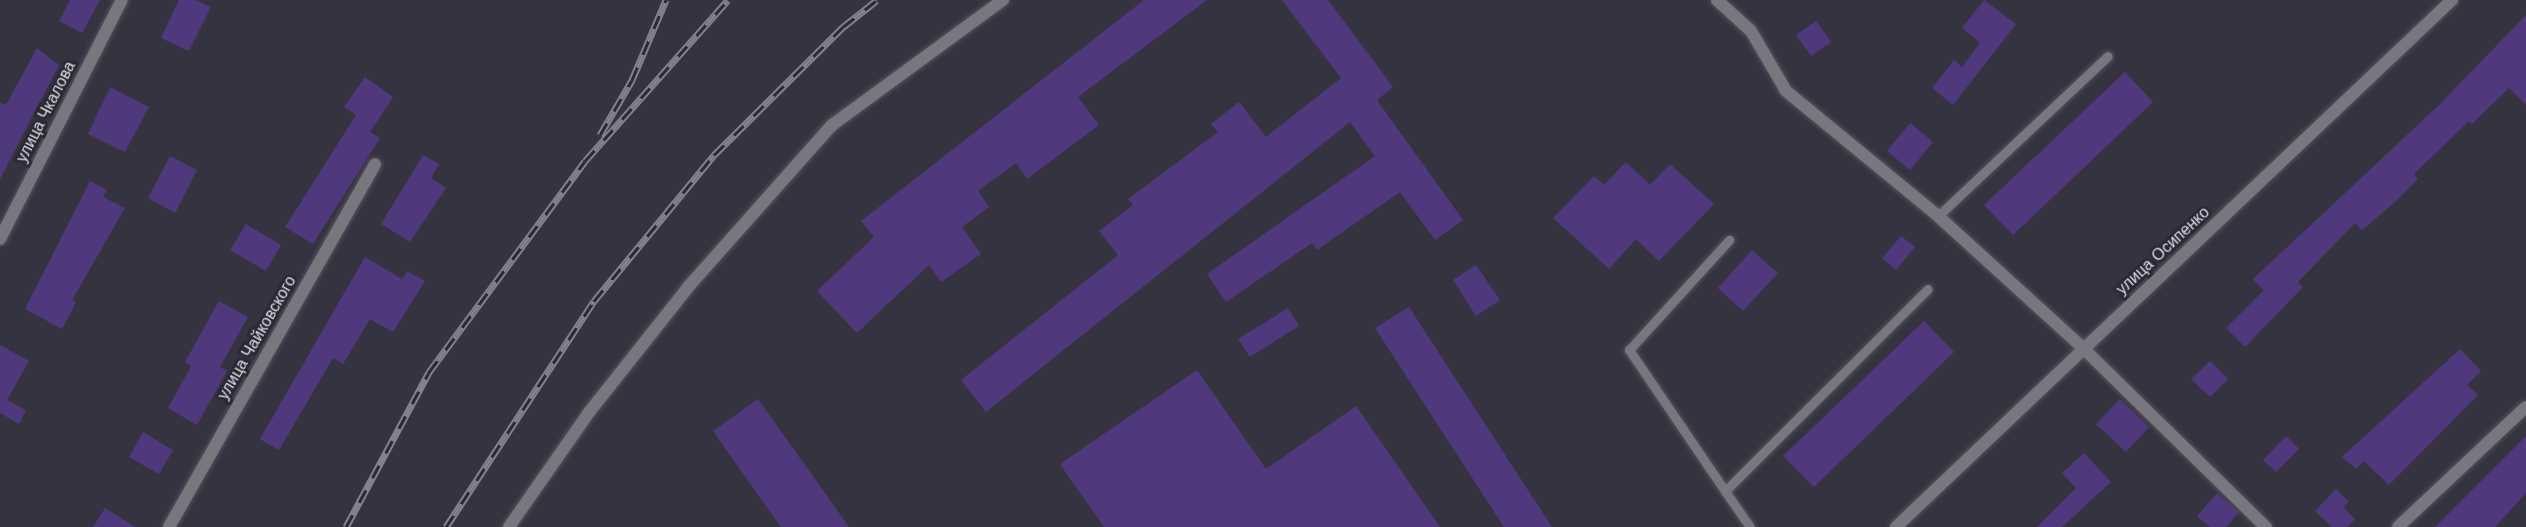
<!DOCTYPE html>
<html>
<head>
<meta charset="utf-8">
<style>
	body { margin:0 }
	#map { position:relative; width:2526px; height:527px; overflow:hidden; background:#363340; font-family:Arial,sans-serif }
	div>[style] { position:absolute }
	.building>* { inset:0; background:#4f397c }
	.roads { filter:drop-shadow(0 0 2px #54515e) drop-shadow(0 0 2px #54515e) }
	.lane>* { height:9px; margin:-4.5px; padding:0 4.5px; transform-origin:4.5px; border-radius:4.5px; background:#79777e }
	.street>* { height:12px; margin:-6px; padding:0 6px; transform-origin:6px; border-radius:6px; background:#79777e }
	.rail>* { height:7px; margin-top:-3.5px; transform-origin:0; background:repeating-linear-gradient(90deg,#2c2936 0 14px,#84818c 0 28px); box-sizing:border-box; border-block:2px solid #84818c }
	span { translate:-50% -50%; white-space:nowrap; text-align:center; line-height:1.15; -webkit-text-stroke:6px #2c2936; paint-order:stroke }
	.street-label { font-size:16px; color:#dedce5 }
</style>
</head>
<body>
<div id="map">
	<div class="building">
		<i style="clip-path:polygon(70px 0,100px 0,82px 33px,59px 21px)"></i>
		<i style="clip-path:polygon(179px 0,196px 0,211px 7px,189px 51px,161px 38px)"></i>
		<i style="clip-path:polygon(1144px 0,1207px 0,1078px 97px,1099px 125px,1027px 179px,1016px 163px,978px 191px,989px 207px,962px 227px,981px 254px,941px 282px,929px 265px,857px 333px,817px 291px,874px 237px,861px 221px)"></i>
		<i style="clip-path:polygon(1282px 0,1328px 0,1393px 87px,1377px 100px,1463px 220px,1435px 240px,1400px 192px,1317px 250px,1312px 243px,1226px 302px,1207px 274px,1375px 156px,1350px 122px,986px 412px,961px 380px,1118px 255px,1099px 231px,1133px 205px,1128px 199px,1218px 132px,1211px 124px,1239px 102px,1266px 137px,1341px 78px)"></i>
		<i style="clip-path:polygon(1984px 0,2016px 24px,1953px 105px,1932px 88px,1954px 60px,1962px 67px,1980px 43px,1962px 28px)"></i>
		<i style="clip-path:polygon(2526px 15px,2526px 105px,2509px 88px,2472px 124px,2469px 121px,2414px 174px,2418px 179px,2394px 203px,2362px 230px,2355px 223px,2298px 282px,2303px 287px,2245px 347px,2226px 328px,2264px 290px,2253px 279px,2439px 105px)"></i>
		<i style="clip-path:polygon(1816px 21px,1831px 42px,1811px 56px,1796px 35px)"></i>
		<i style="clip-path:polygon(37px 48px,59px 65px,0 179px,0 102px,6px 105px)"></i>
		<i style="clip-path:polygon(2125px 72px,2153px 102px,2013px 235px,1984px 205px)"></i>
		<i style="clip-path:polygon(365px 77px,393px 97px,370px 132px,380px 138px,313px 244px,285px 227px,356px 115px,344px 107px)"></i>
		<i style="clip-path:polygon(110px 87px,149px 107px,125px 152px,88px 134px)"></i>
		<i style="clip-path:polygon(1910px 123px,1933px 142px,1910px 170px,1887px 151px)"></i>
		<i style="clip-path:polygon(423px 155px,439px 164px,431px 178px,446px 188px,410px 242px,381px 224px)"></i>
		<i style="clip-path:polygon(170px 156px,197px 170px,175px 213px,148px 198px)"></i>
		<i style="clip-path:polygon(1626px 162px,1650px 185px,1670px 164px,1714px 204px,1659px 261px,1636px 239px,1609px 269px,1553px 218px,1594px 176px,1604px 185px)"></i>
		<i style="clip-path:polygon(90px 181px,107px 190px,103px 197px,125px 208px,72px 300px,76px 302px,62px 329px,25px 309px)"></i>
		<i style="clip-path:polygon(246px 224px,281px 245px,266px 271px,230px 250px)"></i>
		<i style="clip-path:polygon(1901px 236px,1915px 247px,1896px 270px,1882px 258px)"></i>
		<i style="clip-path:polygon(1752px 250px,1778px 273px,1743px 311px,1718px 288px)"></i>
		<i style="clip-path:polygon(365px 257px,402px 279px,407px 271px,425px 281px,393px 332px,370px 319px,343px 364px,333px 358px,279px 450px,260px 439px)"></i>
		<i style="clip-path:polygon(1476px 265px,1500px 300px,1476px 316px,1453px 280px)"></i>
		<i style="clip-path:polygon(219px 301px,248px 317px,220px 367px,227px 371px,197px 425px,168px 408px,191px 366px,185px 362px)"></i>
		<i style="clip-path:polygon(1409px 307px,1552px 527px,1504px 527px,1375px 328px)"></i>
		<i style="clip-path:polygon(1288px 308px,1299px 326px,1250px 357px,1238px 339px)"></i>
		<i style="clip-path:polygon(1924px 321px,1954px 352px,1814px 487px,1783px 456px)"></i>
		<i style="clip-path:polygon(0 345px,29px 361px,7px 400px,26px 410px,19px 424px,0 413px)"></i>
		<i style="clip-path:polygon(2460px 349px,2481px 371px,2467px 385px,2478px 395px,2389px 485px,2364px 461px,2356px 469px,2342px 457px)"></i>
		<i style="clip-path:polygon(2210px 361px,2228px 379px,2210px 397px,2191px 379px)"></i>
		<i style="clip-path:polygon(1197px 370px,1266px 469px,1356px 406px,1440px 527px,1104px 527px,1060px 464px)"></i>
		<i style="clip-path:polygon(758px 399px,849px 527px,781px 527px,713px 431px)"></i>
		<i style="clip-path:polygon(2120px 399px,2149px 427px,2126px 452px,2096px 424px)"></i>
		<i style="clip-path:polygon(143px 432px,173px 450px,159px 474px,129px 457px)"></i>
		<i style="clip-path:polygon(2286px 436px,2299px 449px,2276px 472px,2263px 460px)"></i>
		<i style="clip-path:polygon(2526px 436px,2526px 493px,2495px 527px,2435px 527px)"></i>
		<i style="clip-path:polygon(2084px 453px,2111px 482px,2062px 527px,2037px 527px,2076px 488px,2062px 473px)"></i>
		<i style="clip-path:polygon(2336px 489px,2349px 502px,2343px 507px,2355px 519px,2347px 527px,2332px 527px,2315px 511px)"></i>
		<i style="clip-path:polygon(2217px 493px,2239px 512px,2226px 527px,2210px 527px,2197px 516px)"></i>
		<i style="clip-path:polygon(105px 508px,135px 527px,93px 527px)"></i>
	</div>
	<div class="roads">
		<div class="lane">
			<i style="left:1938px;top:216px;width:233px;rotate:-43.3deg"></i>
			<i style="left:1725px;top:491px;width:171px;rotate:-124.2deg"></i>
			<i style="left:1629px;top:350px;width:149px;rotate:-47.7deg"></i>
			<i style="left:1750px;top:527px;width:44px;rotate:-124.8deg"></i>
			<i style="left:1725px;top:491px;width:286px;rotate:-44.9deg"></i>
		</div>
		<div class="street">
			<i style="left:1717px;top:0;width:46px;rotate:42.4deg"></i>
			<i style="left:1751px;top:31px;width:69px;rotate:59.7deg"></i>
			<i style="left:1786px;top:91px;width:197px;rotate:39.4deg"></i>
			<i style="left:1938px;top:216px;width:197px;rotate:42.3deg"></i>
			<i style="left:2084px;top:349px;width:255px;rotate:44.4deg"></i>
			<i style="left:0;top:239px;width:268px;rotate:-63deg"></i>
			<i style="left:169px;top:527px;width:417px;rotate:-60.4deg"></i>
			<i style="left:509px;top:527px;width:141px;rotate:-55.1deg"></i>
			<i style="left:590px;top:411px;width:159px;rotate:-51.6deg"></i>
			<i style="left:689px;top:286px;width:215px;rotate:-48.4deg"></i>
			<i style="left:832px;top:125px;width:212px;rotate:-36.2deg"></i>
			<i style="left:1896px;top:527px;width:766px;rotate:-43.47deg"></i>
			<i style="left:2398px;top:527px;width:175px;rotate:-43.2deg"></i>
		</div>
	</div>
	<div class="rail">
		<i style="left:600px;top:135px;width:64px;rotate:-59.8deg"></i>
		<i style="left:632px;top:80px;width:87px;rotate:-67deg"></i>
		<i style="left:346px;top:527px;width:176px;rotate:-61.8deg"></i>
		<i style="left:429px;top:372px;width:262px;rotate:-53.5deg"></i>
		<i style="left:585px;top:161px;width:215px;rotate:-48.4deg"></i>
		<i style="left:446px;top:527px;width:270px;rotate:-56.8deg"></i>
		<i style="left:594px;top:301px;width:189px;rotate:-50.6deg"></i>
		<i style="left:714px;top:155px;width:182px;rotate:-44.8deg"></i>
		<i style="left:843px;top:27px;width:43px;rotate:-38.5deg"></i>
	</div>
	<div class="street-label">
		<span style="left:46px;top:112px;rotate:-63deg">улица Чкалова</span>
		<span style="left:2163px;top:251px;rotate:-43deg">улица Осипенко</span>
		<span style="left:257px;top:338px;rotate:-60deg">улица Чайковского</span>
	</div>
</div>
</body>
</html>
